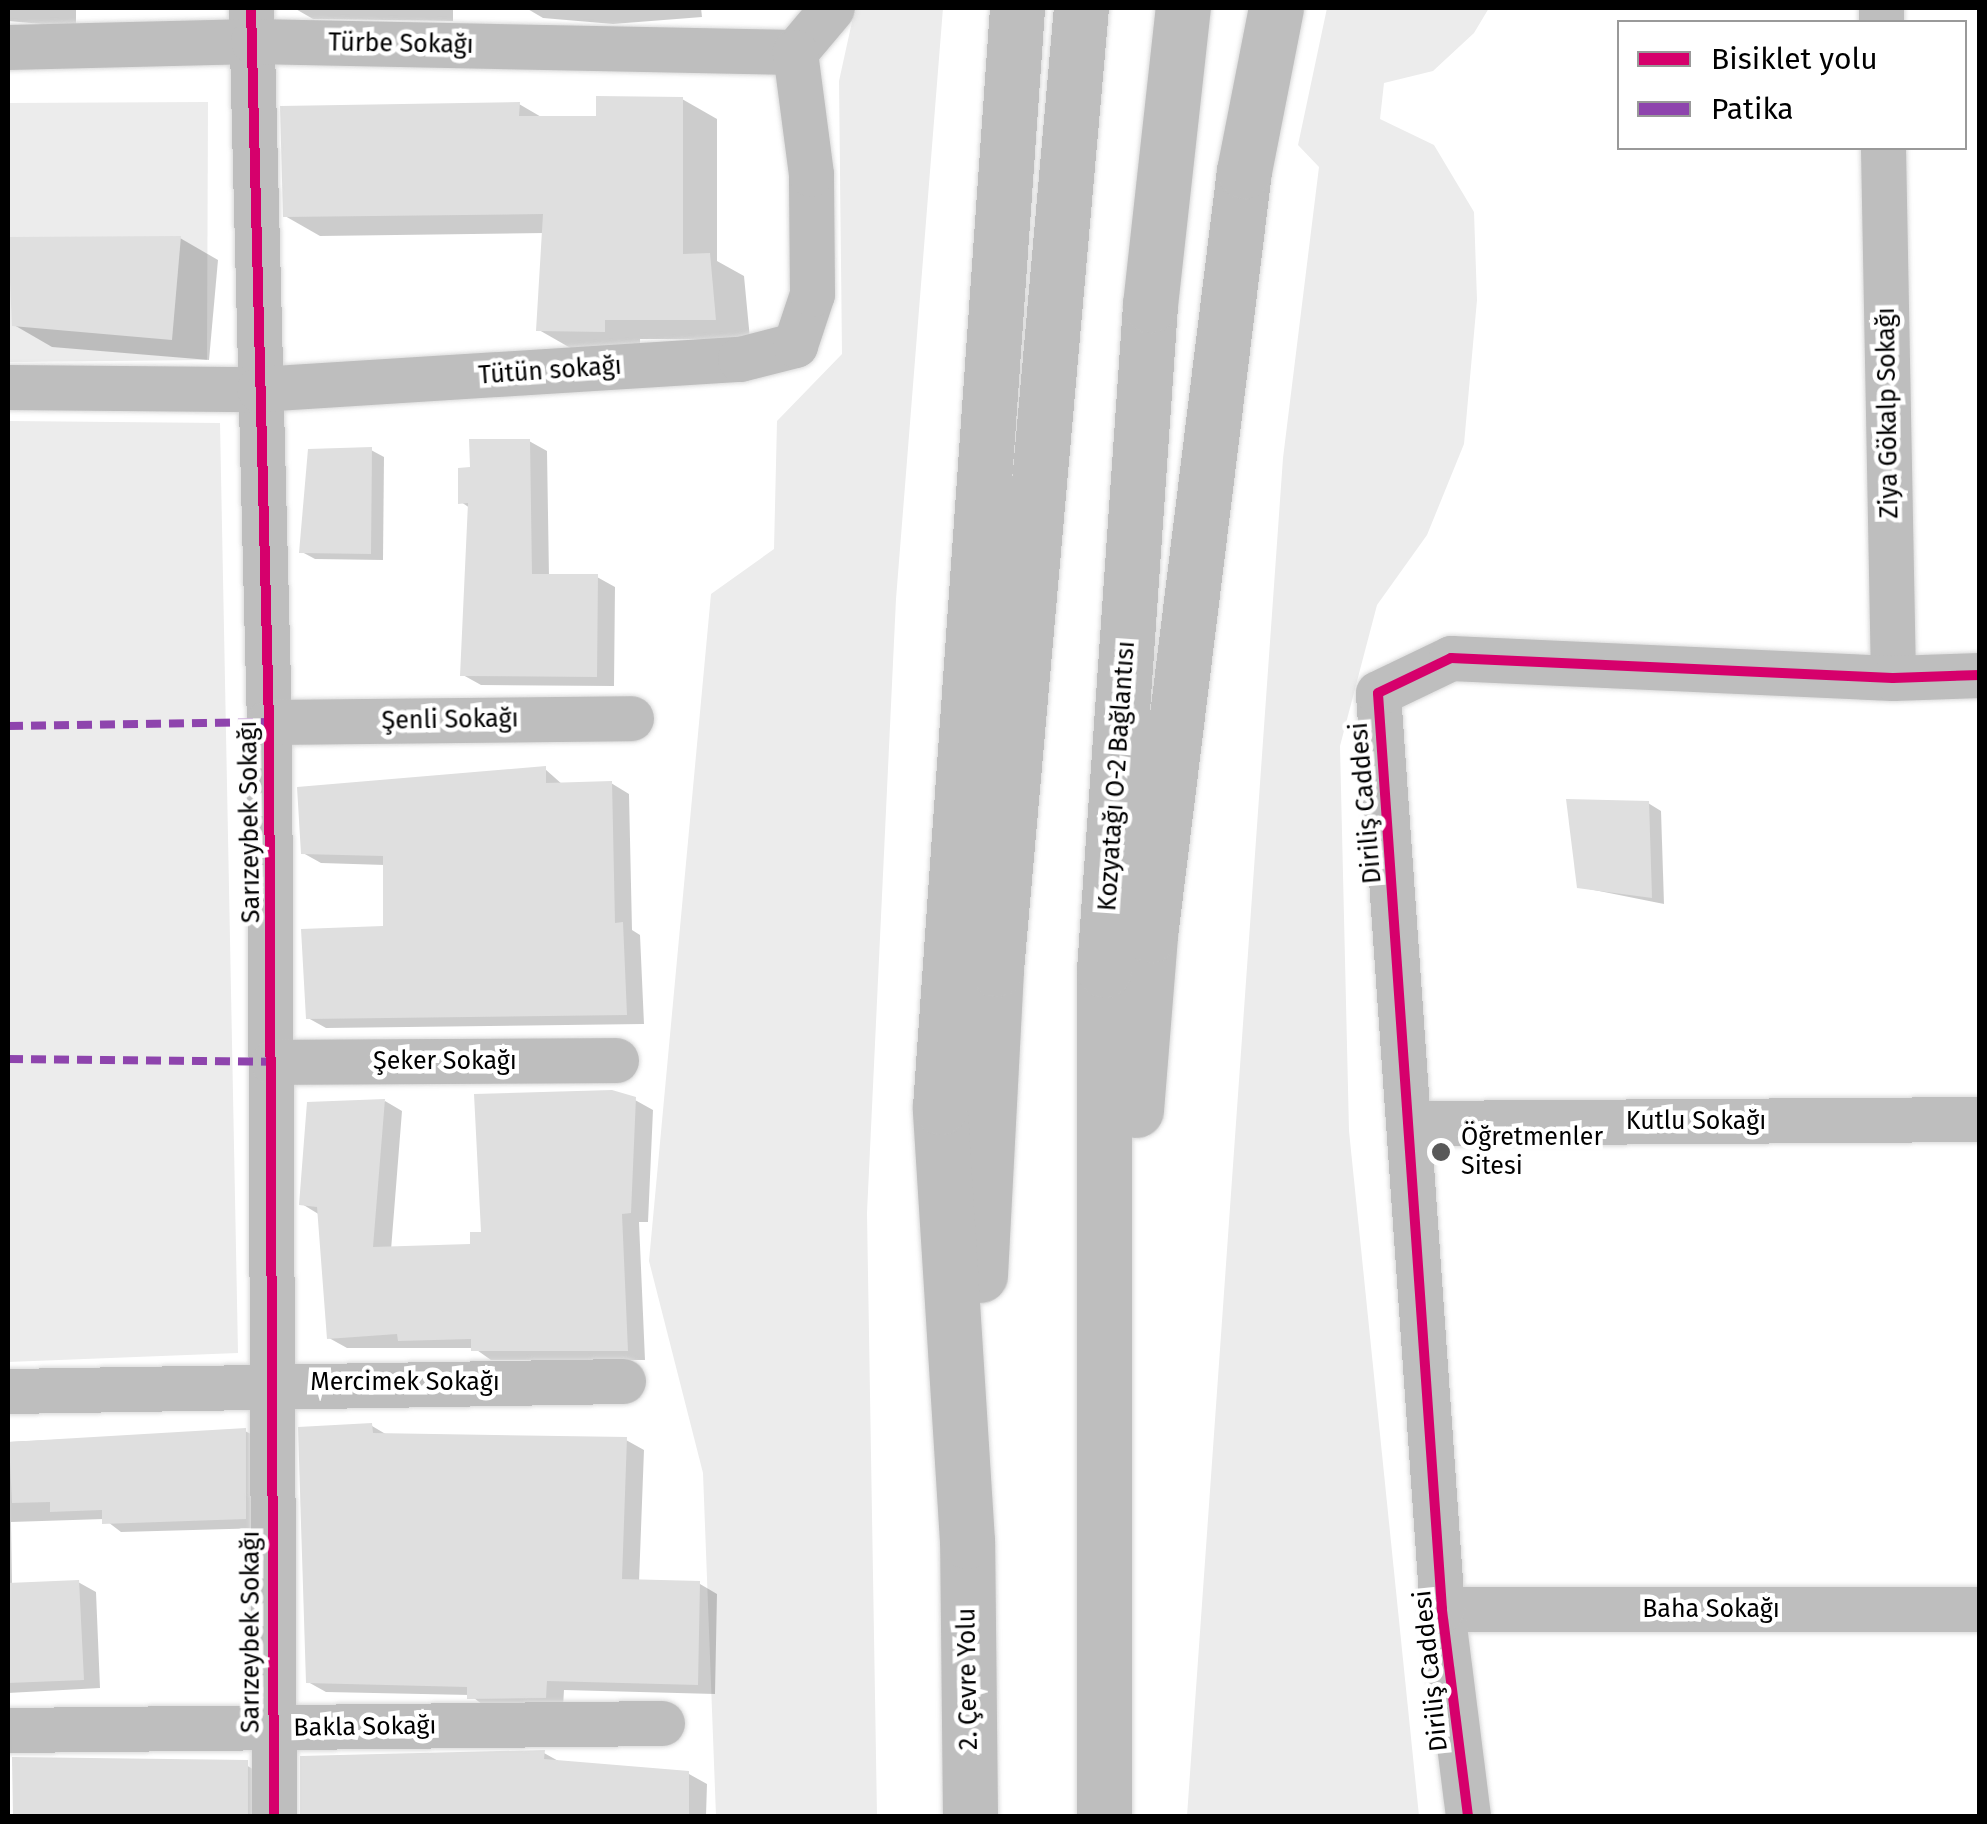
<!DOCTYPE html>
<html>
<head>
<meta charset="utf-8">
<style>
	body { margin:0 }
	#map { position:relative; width:1987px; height:1824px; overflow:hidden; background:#fff; font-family:"Fira Sans",sans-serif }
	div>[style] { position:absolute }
	.green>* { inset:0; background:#ececec }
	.shadow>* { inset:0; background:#0003 }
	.building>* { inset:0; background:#dfdfdf }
	.roads { filter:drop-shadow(0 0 2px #dbdbdb) drop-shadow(0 0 2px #dbdbdb) }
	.minor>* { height:45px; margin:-22.5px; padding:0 22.5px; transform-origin:22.5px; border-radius:22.5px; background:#bebebe }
	.highway>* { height:55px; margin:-27.5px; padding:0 27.5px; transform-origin:27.5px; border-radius:27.5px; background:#bebebe }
	.quiet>* { height:8px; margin-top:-4px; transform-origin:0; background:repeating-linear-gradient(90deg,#8e44ad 0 15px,transparent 0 23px) }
	.cycleway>* { height:10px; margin:-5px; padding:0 5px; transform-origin:5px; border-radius:5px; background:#d6006c }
	.dots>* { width:28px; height:28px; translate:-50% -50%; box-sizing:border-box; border:5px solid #fff; border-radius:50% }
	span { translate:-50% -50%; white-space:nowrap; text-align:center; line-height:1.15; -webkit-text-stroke:9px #fff; paint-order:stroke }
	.street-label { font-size:25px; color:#000 }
	.poi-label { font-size:25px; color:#000 }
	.left { translate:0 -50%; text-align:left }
	.frame { position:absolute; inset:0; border:10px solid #000; pointer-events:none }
	.legend { position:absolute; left:1617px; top:20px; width:350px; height:130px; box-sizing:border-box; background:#fff; border:2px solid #999; margin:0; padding:12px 18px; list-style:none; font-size:30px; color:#000 }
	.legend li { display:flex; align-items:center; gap:20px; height:50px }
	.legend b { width:50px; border:2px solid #999 }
</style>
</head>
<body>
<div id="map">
	<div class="green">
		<i style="clip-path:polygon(855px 8px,943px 8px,896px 599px,867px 1213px,877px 1816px,716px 1816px,703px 1473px,649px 1261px,711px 594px,774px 549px,777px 421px,842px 354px,839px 81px)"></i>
		<i style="clip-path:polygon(1327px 8px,1489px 8px,1474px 33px,1433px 71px,1384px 83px,1380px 119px,1434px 145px,1474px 212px,1477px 300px,1464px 444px,1427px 535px,1377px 605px,1340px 746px,1349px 1131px,1419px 1816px,1187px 1816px,1283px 458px,1319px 167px,1298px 145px)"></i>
		<i style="clip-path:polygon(208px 102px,207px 360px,8px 362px,8px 103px)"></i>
		<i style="clip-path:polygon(8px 421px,220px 423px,238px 1353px,8px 1362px)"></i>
	</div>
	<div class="shadow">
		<i style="clip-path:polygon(8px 8px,76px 8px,76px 27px,8px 21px)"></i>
		<i style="clip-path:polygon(294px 8px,453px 8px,453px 21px,313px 19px)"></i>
		<i style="clip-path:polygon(526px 8px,701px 8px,702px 17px,613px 24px,543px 18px)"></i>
		<i style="clip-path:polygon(682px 99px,717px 119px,717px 261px,744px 276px,750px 339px,640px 339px,640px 350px,574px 350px,539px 330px,545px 233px,320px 236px,285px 216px,519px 104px,543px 118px,599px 119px)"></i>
		<i style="clip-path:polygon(180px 238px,218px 260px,209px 360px,52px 347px,14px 325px,8px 239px)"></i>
		<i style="clip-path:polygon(529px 441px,547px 451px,549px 576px,597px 577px,615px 587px,614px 686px,481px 685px,463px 675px,470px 508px,461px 502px,472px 469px)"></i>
		<i style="clip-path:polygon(371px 450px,384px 457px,383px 560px,315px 559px,302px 552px)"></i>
		<i style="clip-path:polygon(545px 769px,563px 785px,611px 783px,629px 794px,632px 930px,640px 935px,644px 1024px,326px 1028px,308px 1018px,385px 928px,385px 865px,321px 863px,303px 853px)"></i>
		<i style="clip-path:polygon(1648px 803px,1661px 811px,1664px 904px,1579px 887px)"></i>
		<i style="clip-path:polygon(635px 1100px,653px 1110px,648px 1222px,639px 1222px,645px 1360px,491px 1360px,474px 1348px,347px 1348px,329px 1338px,320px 1215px,302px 1204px,385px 1101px,402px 1111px,391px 1250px,473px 1247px)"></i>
		<i style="clip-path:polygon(372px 1426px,389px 1436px,626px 1440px,644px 1450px,639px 1582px,700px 1584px,717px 1594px,715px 1694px,564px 1690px,563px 1707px,487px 1708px,470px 1695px,326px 1692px,308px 1682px)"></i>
		<i style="clip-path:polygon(245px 1431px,262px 1440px,263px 1528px,121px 1532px,104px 1519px,11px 1522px,12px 1585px,78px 1582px,96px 1592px,100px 1688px,8px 1693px,8px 1442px)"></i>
		<i style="clip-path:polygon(544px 1753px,562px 1763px,689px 1774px,707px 1784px,706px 1816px,306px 1816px,303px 1758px)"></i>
		<i style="clip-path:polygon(14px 1759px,241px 1762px,261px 1774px,262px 1816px,15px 1816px)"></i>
	</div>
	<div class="building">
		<i style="clip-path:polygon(596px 96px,683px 97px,683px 254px,710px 253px,716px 320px,605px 320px,605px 332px,536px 331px,543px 214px,283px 217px,280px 106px,520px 102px,519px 116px,596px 116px)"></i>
		<i style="clip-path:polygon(181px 236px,172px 340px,12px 326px,8px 237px)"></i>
		<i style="clip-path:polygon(469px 439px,530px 439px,532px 574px,598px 574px,597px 677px,460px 676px,468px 503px,458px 504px,458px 468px,470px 467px)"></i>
		<i style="clip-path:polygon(372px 447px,371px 554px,299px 553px,308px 449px)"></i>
		<i style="clip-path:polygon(546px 766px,546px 783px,612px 781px,615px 923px,623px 922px,627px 1015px,306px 1019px,301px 929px,383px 926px,383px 856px,301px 854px,297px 787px)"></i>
		<i style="clip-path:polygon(1566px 799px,1649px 801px,1652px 898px,1577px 888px)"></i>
		<i style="clip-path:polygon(612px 1090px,636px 1097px,631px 1213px,622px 1214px,628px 1351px,471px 1351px,471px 1339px,398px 1341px,397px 1334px,327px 1339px,317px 1207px,299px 1205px,307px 1102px,385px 1099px,373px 1247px,470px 1244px,470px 1232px,481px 1232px,474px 1094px)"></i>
		<i style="clip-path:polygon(372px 1423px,373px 1433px,627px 1437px,622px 1579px,700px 1581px,698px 1685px,547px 1681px,546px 1698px,467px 1699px,467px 1687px,306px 1683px,298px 1427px)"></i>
		<i style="clip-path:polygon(246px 1428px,246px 1519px,102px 1524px,102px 1510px,50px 1512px,50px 1502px,12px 1503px,9px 1442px)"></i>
		<i style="clip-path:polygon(79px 1580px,84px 1680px,8px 1683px,8px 1583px)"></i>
		<i style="clip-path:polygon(545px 1750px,544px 1759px,689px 1771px,689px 1816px,300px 1816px,300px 1756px)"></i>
		<i style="clip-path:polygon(12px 1757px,248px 1760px,248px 1816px,13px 1816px)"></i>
	</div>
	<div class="roads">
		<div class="minor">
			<i style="left:251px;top:8px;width:714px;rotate:88.56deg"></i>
			<i style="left:269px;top:722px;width:1094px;rotate:89.74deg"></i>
			<i style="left:1881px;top:8px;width:14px;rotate:90deg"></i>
			<i style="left:8px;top:47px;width:245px;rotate:-1.4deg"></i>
			<i style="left:253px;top:41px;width:542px;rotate:1.16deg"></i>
			<i style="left:795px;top:52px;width:57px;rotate:-49.9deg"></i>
			<i style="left:1883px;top:148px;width:530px;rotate:88.92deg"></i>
			<i style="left:8px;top:387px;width:251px;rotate:0.5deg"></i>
			<i style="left:259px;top:389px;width:482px;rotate:-3.6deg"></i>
			<i style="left:740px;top:359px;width:57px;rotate:-14.3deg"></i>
			<i style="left:795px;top:345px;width:54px;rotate:-71.6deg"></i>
			<i style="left:812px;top:294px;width:120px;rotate:-90.5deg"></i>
			<i style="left:811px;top:174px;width:123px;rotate:-97.5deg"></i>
			<i style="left:269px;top:722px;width:362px;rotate:-0.6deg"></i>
			<i style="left:273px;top:1062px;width:343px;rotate:-0.3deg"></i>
			<i style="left:1412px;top:1123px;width:568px;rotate:-0.4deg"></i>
			<i style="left:8px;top:1391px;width:615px;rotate:-0.93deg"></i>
			<i style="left:1442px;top:1609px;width:538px"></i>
			<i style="left:8px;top:1730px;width:654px;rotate:-0.61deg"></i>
			<i style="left:1468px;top:1816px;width:209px;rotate:-97.2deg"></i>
			<i style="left:1442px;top:1609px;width:918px;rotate:-94deg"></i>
			<i style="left:1378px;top:693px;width:81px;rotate:-25.6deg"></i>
			<i style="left:1451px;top:658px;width:442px;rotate:2.6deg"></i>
			<i style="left:1893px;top:678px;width:87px;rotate:-2deg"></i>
		</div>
		<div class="highway">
			<i style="left:1136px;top:1110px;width:176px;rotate:-85.4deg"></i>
			<i style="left:1150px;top:935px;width:770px;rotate:-82.99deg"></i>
			<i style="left:1244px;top:171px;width:166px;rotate:-78.9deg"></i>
			<i style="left:980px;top:1275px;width:306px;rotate:-87deg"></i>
			<i style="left:996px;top:969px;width:965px;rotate:-84.95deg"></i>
			<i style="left:970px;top:1816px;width:275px;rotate:-90.6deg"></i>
			<i style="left:967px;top:1541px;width:435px;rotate:-93.6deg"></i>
			<i style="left:940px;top:1107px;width:1102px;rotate:-85.99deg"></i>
			<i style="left:1104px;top:1816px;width:846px;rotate:-90deg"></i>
			<i style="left:1104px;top:970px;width:667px;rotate:-86.04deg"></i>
			<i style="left:1150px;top:305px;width:299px;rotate:-83.7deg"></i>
		</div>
	</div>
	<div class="quiet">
		<i style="left:8px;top:726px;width:261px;rotate:-0.9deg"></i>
		<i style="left:8px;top:1059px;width:265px;rotate:0.6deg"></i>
	</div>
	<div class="cycleway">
		<i style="left:251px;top:8px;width:714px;rotate:88.56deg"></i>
		<i style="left:269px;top:722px;width:1094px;rotate:89.74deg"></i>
		<i style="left:1468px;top:1816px;width:209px;rotate:-97.2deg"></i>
		<i style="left:1442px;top:1609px;width:918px;rotate:-94deg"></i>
		<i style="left:1378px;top:693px;width:81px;rotate:-25.6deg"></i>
		<i style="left:1451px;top:658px;width:442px;rotate:2.6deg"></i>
		<i style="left:1893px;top:678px;width:87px;rotate:-2deg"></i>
	</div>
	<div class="dots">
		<i style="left:1441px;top:1152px;background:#595959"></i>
	</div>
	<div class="street-label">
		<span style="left:401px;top:44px;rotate:1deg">Türbe Sokağı</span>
		<span style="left:550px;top:371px;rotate:-4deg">Tütün sokağı</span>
		<span style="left:1888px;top:413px;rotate:-91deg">Ziya Gökalp Sokağı</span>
		<span style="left:450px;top:720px;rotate:-1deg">Şenli Sokağı</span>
		<span style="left:1117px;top:776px;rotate:-86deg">Kozyatağı O-2 Bağlantısı</span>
		<span style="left:1366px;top:803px;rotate:-95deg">Diriliş Caddesi</span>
		<span style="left:250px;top:822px;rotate:-91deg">Sarızeybek Sokağı</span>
		<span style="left:445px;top:1061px">Şeker Sokağı</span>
		<span style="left:1696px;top:1121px">Kutlu Sokağı</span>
		<span style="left:405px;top:1382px">Mercimek Sokağı</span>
		<span style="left:1711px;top:1609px">Baha Sokağı</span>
		<span style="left:251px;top:1632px;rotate:-90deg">Sarızeybek Sokağı</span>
		<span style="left:1431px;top:1671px;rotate:-96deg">Diriliş Caddesi</span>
		<span style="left:968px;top:1679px;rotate:-91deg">2. Çevre Yolu</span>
		<span style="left:365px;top:1727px;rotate:-1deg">Bakla Sokağı</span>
	</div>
	<div class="poi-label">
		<span class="left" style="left:1461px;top:1152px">Öğretmenler<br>Sitesi</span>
	</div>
	<div class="frame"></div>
	<ul class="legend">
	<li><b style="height:12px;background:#d6006c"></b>Bisiklet yolu</li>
	<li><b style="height:12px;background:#8e44ad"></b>Patika</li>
	</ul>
</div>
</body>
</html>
